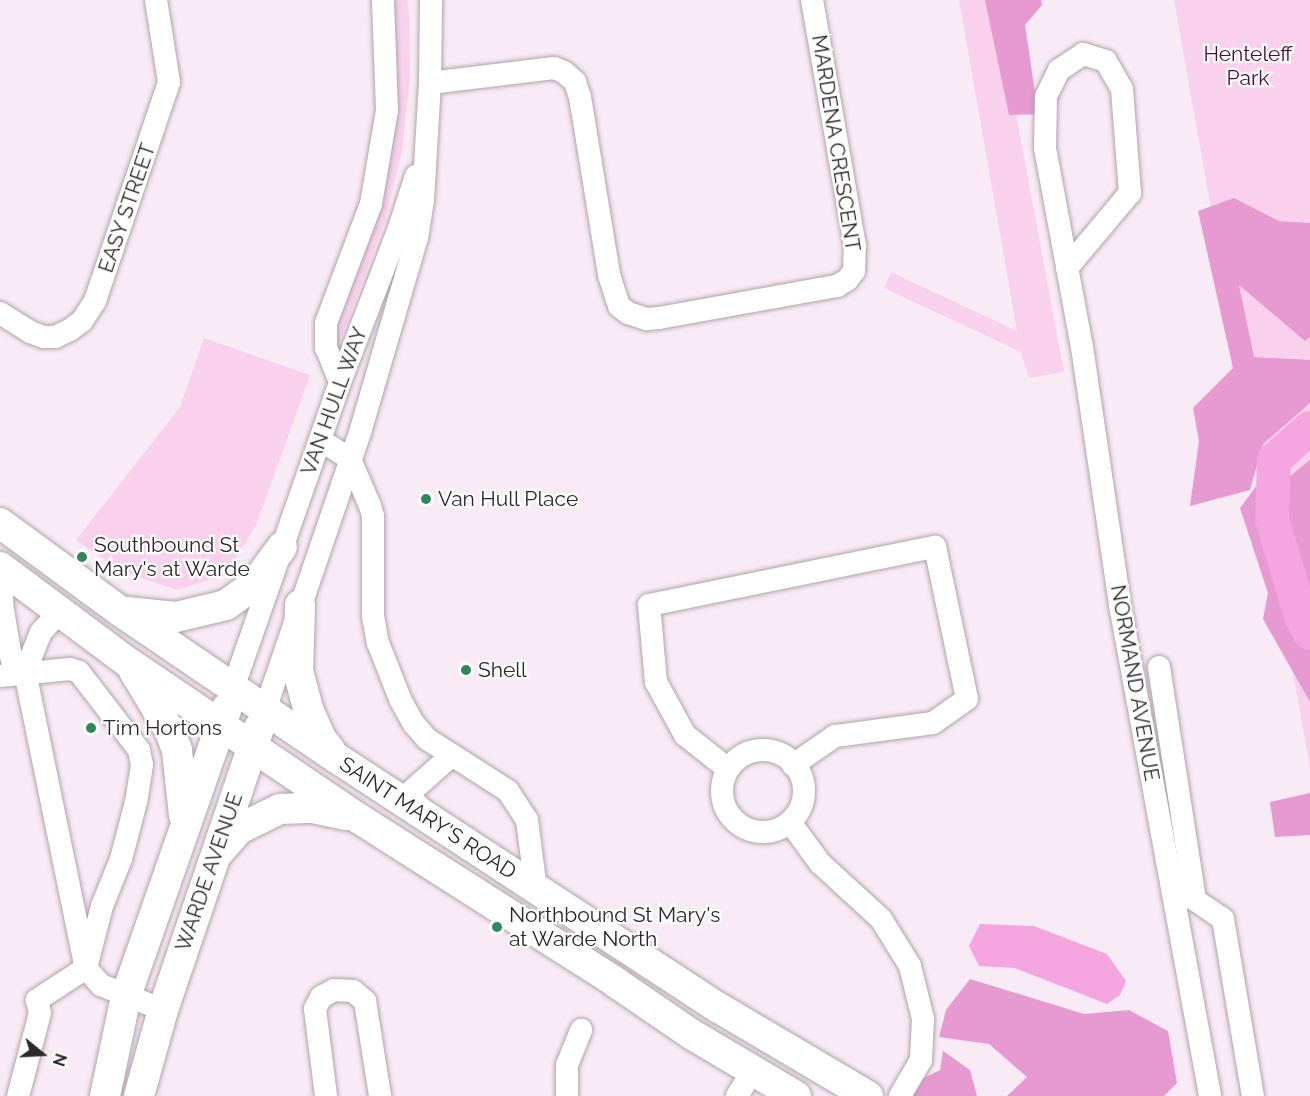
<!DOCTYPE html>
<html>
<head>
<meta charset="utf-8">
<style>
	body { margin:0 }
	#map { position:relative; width:1310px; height:1096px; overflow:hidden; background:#f9ebf5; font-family:Raleway,sans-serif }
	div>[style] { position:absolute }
	.green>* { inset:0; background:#f9d1ed }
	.forest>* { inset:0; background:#e799d2 }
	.water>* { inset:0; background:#f5a6e0 }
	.river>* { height:34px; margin:-17px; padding:0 17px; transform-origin:17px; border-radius:17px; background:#f5a6e0 }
	.roads { filter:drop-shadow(0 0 2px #b1a4ad) drop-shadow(0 0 2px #b1a4ad) }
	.minor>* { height:22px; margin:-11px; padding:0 11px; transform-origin:11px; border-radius:11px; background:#fff }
	.minor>.ring { margin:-11px; padding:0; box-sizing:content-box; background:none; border:22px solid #fff; border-radius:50% }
	.major>* { height:30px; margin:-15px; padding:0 15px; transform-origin:15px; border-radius:15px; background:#fff }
	.dots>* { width:16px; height:16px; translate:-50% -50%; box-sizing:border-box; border:3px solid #fff; border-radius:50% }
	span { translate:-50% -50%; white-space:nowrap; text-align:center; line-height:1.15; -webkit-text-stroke:4.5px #fff; paint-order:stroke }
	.park-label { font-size:21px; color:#4e0942 }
	.street-label { font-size:21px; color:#2c272b }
	.poi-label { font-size:21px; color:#2c272b }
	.left { translate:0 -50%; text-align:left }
	.north { position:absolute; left:12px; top:1024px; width:60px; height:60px; -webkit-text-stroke:4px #fff; paint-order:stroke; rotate:108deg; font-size:16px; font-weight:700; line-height:24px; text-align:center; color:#2c272b }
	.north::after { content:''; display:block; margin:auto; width:21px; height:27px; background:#2c272b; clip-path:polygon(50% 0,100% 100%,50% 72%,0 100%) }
</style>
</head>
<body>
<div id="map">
	<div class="green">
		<i style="clip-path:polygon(390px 0,407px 0,409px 11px,410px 77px,402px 151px,385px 221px,337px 349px,335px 315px,382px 195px,391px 156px,396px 115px,396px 43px)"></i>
		<i style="clip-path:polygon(959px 0,995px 0,1064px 372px,1029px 378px,1021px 352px,884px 288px,891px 272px,1017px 331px)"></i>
		<i style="clip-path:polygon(1174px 0,1310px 0,1310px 768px)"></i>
		<i style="clip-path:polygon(204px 338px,310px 375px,256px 526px,224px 575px,177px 590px,122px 571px,76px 540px,180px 407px)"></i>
	</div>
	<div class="forest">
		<i style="clip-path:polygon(985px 0,1041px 0,1042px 5px,1025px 25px,1035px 92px,1061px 92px,1054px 114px,1009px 115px)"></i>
		<i style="clip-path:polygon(1234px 198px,1279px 221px,1310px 223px,1310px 337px,1305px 341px,1239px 285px,1254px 357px,1310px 360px,1310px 403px,1263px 444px,1250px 490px,1190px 506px,1199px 441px,1193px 408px,1233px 368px,1198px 211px)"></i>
		<i style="clip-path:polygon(1310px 460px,1310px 702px,1263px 619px,1268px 593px,1240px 508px,1263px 477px,1289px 477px)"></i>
		<i style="clip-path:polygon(1310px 793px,1310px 835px,1275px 837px,1270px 802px)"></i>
		<i style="clip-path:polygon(970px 979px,1084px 1014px,1129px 1010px,1168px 1031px,1177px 1083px,1164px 1096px,1007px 1096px,1027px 1077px,989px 1044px,939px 1037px,946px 1010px)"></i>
		<i style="clip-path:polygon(943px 1051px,970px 1070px,977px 1096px,912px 1096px,924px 1078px,940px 1070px)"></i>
	</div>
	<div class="water">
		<i style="clip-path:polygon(980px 924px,1034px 926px,1107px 954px,1126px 981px,1120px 995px,1107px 1004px,1015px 968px,979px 966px,969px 946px)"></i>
	</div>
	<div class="river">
		<i style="left:1310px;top:428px;width:48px;rotate:138.4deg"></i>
		<i style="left:1274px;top:460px;width:59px;rotate:91.9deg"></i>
		<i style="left:1272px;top:519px;width:101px;rotate:73.4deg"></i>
		<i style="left:1301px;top:616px;width:19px;rotate:62deg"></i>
	</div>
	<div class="roads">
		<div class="minor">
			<i style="left:430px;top:83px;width:125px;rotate:-6.9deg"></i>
			<i style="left:554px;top:68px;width:11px;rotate:22deg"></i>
			<i style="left:564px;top:72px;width:15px;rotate:42deg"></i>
			<i style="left:575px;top:82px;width:16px;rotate:72deg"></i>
			<i style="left:580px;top:97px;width:180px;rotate:80.7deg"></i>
			<i style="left:609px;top:275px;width:33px;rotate:72deg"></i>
			<i style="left:619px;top:306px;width:11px;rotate:38deg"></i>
			<i style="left:628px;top:313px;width:20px;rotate:18deg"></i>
			<i style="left:647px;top:319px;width:12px;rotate:-5deg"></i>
			<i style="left:659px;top:318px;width:181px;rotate:-10.2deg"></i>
			<i style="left:837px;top:286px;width:12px;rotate:-31deg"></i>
			<i style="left:847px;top:280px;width:11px;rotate:-52deg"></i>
			<i style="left:854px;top:271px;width:25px;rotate:-88deg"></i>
			<i style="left:855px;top:246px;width:250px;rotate:-99.9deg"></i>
			<i style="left:1067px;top:268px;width:98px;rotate:-50deg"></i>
			<i style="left:1130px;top:193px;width:104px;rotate:-94.4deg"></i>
			<i style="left:1122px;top:89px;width:32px;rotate:-120deg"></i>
			<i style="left:1106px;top:61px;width:24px;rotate:-163deg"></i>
			<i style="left:1083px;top:54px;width:29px;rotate:146deg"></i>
			<i style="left:1059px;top:70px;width:30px;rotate:116deg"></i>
			<i style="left:1046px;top:97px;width:51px;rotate:91.1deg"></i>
			<i style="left:1045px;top:148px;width:202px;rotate:79.5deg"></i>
			<i style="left:1082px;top:347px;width:261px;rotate:81.6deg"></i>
			<i style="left:1120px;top:605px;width:499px;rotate:79.6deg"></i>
			<i style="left:0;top:313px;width:36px;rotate:32deg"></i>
			<i style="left:30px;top:332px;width:15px;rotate:20deg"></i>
			<i style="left:44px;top:337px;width:11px"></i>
			<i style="left:55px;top:337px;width:17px;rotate:-25deg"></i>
			<i style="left:70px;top:330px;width:15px;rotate:-37deg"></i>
			<i style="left:82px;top:321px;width:24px;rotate:-57deg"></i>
			<i style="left:95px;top:301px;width:231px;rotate:-71.3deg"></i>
			<i style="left:169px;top:82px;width:83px;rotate:-99deg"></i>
			<i style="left:340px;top:382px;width:37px;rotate:-112deg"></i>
			<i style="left:326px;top:348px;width:25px;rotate:-90deg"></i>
			<i style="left:326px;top:323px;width:127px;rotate:-69.3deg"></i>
			<i style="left:371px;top:204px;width:95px;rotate:-80.3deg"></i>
			<i style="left:387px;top:110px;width:110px;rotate:-92.1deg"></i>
			<i style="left:320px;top:440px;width:36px;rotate:32deg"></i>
			<i style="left:350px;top:459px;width:51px;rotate:66.9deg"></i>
			<i style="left:370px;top:506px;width:10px;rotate:73deg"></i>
			<i style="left:373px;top:516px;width:100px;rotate:90deg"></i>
			<i style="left:373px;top:616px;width:27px;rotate:80deg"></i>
			<i style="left:378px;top:643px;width:62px;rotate:68.4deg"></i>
			<i style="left:401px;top:701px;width:26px;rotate:61deg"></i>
			<i style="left:414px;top:724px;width:20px;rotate:49deg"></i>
			<i style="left:427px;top:739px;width:96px;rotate:32.7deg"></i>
			<i style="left:508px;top:791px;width:35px;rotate:57deg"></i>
			<i style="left:527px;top:820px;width:70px;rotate:82.6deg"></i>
			<i style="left:1px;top:568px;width:36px;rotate:88deg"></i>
			<i style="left:2px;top:604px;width:49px;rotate:80.5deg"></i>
			<i style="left:10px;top:652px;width:12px;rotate:76deg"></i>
			<i style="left:13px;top:664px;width:14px;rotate:34deg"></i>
			<i style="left:60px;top:611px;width:28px;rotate:132deg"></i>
			<i style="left:41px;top:632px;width:43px;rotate:111.8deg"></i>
			<i style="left:25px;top:672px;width:302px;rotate:78.4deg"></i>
			<i style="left:86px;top:968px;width:23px;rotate:49deg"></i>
			<i style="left:101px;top:985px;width:67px;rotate:22deg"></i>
			<i style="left:1159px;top:667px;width:236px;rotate:81.2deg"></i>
			<i style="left:1195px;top:900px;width:34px;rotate:34deg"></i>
			<i style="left:1223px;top:919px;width:180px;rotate:80.4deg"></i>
			<i style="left:0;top:676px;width:70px;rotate:-5.7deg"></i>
			<i style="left:70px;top:669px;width:9px;rotate:18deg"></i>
			<i style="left:79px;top:672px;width:98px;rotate:52.4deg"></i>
			<i style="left:139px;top:750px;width:15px;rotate:79deg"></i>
			<i style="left:142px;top:765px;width:37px;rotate:99deg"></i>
			<i style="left:136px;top:802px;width:59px;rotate:104.7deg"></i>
			<i style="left:121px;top:859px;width:51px;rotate:112deg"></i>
			<i style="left:102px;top:906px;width:64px;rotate:104.5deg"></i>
			<i style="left:86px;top:968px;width:59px;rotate:146.9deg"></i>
			<i style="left:37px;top:1000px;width:13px;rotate:77deg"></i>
			<i style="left:40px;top:1013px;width:86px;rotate:104.8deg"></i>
			<i style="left:233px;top:688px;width:324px;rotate:-70.7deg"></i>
			<i style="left:340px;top:382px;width:165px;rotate:-69deg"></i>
			<i style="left:399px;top:228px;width:55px;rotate:-71.9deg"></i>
			<i style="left:265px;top:710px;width:297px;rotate:-71.1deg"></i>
			<i style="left:361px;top:429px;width:199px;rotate:-73.7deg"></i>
			<i style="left:417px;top:238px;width:38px;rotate:-81deg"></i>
			<i style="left:423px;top:200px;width:117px;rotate:-86.6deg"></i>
			<i style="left:430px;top:83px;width:83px;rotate:-89.3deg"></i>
			<i class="ring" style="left:722px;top:750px;width:60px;height:60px"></i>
			<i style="left:728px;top:769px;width:55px;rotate:-141.7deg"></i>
			<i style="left:685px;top:735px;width:60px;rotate:-118.7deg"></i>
			<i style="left:656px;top:682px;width:77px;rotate:-95.2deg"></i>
			<i style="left:649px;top:605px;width:292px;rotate:-11.5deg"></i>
			<i style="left:935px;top:547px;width:155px;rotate:78.1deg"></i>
			<i style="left:967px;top:699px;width:42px;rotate:144.8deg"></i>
			<i style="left:933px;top:723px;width:99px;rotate:172.4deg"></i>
			<i style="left:835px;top:736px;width:51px;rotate:145.4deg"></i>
			<i style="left:423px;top:810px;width:22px;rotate:-137deg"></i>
			<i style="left:407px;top:795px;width:60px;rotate:-41.6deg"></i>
			<i style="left:790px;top:822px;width:51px;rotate:53.8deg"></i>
			<i style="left:820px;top:863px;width:83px;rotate:42.6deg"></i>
			<i style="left:881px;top:919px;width:55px;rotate:58.3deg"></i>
			<i style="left:910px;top:966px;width:55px;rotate:76.2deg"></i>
			<i style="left:923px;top:1019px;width:41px;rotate:92.8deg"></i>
			<i style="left:921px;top:1060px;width:42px;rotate:120.3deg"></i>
			<i style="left:326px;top:1096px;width:88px;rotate:-97.2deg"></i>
			<i style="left:315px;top:1009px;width:13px;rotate:-63deg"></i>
			<i style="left:321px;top:997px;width:15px;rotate:-28deg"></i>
			<i style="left:334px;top:990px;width:19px;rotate:3deg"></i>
			<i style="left:353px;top:991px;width:16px;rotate:40deg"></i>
			<i style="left:365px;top:1001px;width:96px;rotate:81deg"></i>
			<i style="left:567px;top:1096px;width:31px;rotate:-90deg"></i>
			<i style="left:567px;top:1065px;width:38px;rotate:-68deg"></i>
			<i style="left:737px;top:1096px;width:31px;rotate:-58deg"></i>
		</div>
		<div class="major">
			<i style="left:0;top:523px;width:149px;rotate:36.3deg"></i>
			<i style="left:120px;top:611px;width:263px;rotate:34.2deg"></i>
			<i style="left:338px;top:759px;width:455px;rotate:33.2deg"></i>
			<i style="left:719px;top:1008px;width:173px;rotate:30.6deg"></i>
			<i style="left:0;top:567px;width:161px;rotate:36.7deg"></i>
			<i style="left:129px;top:663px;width:277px;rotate:34.1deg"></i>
			<i style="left:358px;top:818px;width:305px;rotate:32.5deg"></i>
			<i style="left:615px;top:982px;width:92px;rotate:34.4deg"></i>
			<i style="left:691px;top:1034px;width:122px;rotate:30.6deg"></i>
			<i style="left:300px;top:605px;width:66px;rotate:91.7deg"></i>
			<i style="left:298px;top:671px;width:39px;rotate:75deg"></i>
			<i style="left:308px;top:709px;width:34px;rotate:66deg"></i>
			<i style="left:322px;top:740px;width:13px;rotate:51deg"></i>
			<i style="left:127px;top:612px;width:49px;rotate:5.8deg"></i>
			<i style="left:176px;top:617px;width:51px;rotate:-13.5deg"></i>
			<i style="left:226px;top:605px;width:34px;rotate:-36deg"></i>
			<i style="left:254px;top:585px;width:47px;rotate:-53.6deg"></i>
			<i style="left:134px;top:671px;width:70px;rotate:59deg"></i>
			<i style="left:170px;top:731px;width:20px;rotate:70deg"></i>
			<i style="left:177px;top:750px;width:65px;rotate:83.9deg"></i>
			<i style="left:219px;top:852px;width:30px;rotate:-49deg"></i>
			<i style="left:239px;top:829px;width:46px;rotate:-26deg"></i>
			<i style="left:280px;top:809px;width:33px;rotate:-2deg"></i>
			<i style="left:313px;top:808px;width:34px;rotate:12deg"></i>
			<i style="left:105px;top:1096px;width:102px;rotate:-78.1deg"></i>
			<i style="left:126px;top:996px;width:305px;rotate:-70.7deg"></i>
			<i style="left:139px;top:1096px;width:89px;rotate:-74.4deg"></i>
			<i style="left:163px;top:1010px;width:298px;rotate:-71.2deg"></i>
		</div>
	</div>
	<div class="dots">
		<i style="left:426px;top:499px;background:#30875a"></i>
		<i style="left:82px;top:557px;background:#30875a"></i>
		<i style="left:466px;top:670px;background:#30875a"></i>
		<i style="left:91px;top:728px;background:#30875a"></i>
		<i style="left:497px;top:927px;background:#30875a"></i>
	</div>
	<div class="park-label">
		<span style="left:1248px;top:66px">Henteleff<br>Park</span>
	</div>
	<div class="street-label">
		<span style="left:836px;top:143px;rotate:81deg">MARDENA CRESCENT</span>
		<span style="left:127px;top:208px;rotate:-71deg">EASY STREET</span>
		<span style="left:334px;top:401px;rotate:-70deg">VAN HULL WAY</span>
		<span style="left:1135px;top:683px;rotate:80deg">NORMAND AVENUE</span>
		<span style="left:428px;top:818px;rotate:33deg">SAINT MARY'S ROAD</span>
		<span style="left:209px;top:872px;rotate:-71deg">WARDE AVENUE</span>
	</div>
	<div class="poi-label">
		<span class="left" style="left:438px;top:499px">Van Hull Place</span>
		<span class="left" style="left:94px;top:557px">Southbound St<br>Mary's at Warde</span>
		<span class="left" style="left:478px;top:670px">Shell</span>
		<span class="left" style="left:103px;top:728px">Tim Hortons</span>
		<span class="left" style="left:509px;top:927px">Northbound St Mary's<br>at Warde North</span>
	</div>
	<div class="north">N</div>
</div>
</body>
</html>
